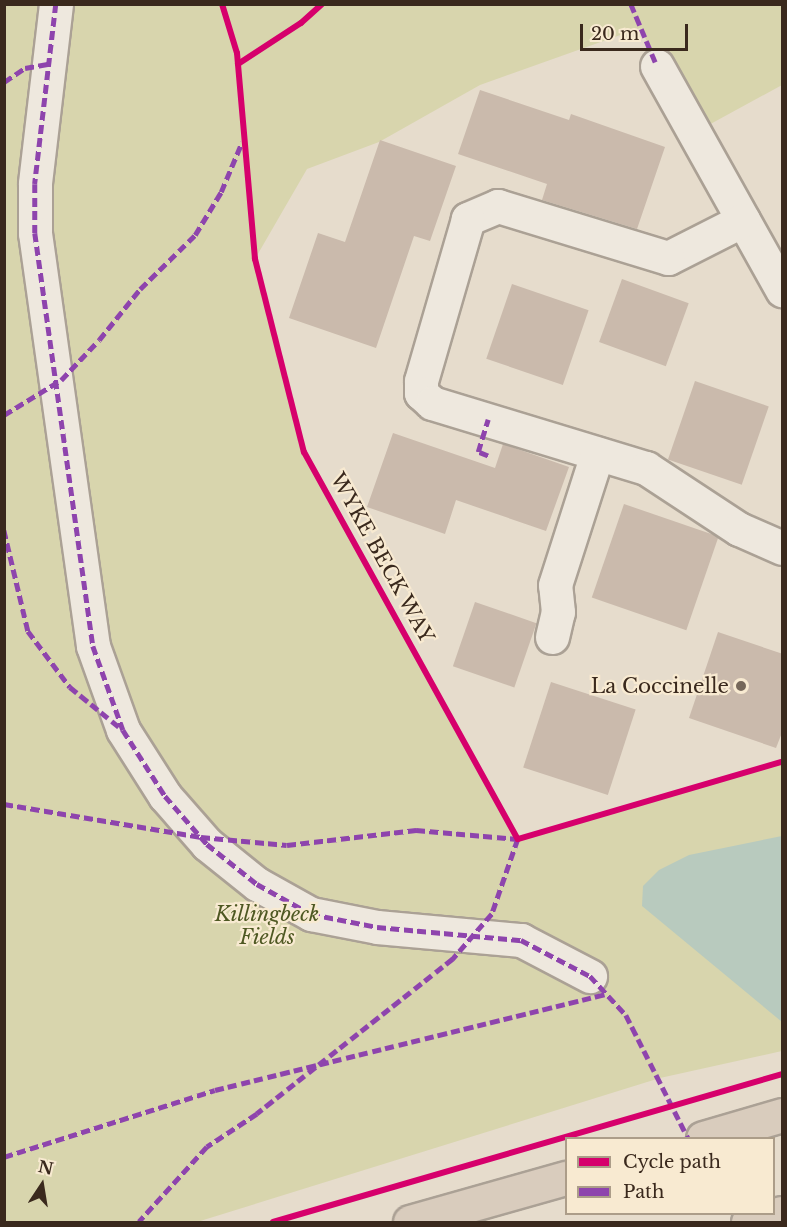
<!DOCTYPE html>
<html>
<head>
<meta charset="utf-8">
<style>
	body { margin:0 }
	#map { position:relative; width:787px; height:1227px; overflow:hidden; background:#e6dccc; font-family:"Libre Baskerville",serif }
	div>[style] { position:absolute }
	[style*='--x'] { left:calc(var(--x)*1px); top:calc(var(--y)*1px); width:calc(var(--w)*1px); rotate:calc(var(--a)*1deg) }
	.green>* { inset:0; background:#d8d5ad }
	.water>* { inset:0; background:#b8cabe }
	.building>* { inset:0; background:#cabaac; transform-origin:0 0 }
	.roads { filter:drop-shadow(2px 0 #aba195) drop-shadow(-2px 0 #aba195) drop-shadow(0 2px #aba195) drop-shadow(0 -2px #aba195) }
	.minor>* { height:33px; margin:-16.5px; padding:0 16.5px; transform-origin:16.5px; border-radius:16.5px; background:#eee8de }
	.highway>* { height:33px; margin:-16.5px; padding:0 16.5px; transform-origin:16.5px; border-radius:16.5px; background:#d9ccbd }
	.quiet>* { height:4.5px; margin-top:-2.25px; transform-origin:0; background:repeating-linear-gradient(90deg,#8e44ad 0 9px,transparent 0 13.5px) }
	.cycleway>* { height:6px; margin:-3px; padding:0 3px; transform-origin:3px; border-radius:3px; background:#d6006c }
	.dots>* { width:16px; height:16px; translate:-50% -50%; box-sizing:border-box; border:3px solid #f8ead1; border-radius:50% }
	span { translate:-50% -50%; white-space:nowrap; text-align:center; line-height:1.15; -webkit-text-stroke:4.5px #f8ead1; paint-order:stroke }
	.street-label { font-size:20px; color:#3a291d }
	.poi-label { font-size:20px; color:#3a291d }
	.right { translate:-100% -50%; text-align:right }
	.park-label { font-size:20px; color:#4e5822; font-style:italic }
	.frame { position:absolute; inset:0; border:6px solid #3a291d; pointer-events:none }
	.legend { position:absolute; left:565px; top:1137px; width:210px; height:78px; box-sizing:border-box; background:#f8ead1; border:2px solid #ac9d89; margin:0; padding:8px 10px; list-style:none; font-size:18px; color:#3a291d }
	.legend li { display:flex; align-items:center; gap:12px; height:30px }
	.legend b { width:30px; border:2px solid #ac9d89 }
	.north { position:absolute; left:12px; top:1155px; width:60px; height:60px; -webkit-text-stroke:4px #f8ead1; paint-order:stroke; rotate:12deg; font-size:16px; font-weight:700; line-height:24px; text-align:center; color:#3a291d }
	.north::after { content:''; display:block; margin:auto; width:21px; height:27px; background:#3a291d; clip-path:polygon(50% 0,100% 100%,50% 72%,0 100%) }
	.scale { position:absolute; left:580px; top:24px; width:108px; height:27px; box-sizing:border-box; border:3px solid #3a291d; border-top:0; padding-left:8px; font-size:18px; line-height:21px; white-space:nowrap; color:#3a291d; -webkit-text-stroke:4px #f8ead1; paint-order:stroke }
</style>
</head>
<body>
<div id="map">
	<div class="green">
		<i style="clip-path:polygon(5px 5px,782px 5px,782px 85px,694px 133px,640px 28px,480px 85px,379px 142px,307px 169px,255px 259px,304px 452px,518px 839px,782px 762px,782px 1051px,660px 1078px,197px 1222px,5px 1222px)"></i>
	</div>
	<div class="water">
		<i style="clip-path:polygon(782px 836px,782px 1022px,642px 906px,643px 886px,659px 870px,689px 855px)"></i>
	</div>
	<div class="building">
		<i style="clip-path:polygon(480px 90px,569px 120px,571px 114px,665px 147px,637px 229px,542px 200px,547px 184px,458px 154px)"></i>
		<i style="clip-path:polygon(380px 140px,456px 166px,430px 241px,414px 236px,376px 348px,289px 318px,318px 233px,345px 242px)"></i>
		<i style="left:622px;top:279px;width:71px;height:67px;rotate:20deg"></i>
		<i style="left:512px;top:284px;width:81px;height:79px;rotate:19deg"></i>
		<i style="left:695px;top:381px;width:78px;height:83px;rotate:19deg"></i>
		<i style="clip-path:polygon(393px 433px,495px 468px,503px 444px,569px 467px,546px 531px,456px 500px,445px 534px,367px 507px)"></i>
		<i style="left:624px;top:504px;width:100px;height:99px;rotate:19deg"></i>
		<i style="left:475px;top:602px;width:65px;height:68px;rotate:19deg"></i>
		<i style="clip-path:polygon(718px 632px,783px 654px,783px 730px,776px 748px,689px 718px)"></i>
		<i style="left:551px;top:682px;width:89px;height:90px;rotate:18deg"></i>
	</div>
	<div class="roads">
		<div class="minor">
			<i style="--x:56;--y:4;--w:181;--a:96.7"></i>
			<i style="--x:35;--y:184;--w:49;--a:90"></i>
			<i style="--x:35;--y:233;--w:417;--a:82"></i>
			<i style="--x:93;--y:646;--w:89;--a:70.3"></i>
			<i style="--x:123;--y:730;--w:78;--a:57.5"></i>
			<i style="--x:165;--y:796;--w:64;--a:48.8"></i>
			<i style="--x:207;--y:844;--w:64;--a:38.7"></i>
			<i style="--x:257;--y:884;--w:62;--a:29.1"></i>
			<i style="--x:311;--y:914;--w:67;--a:11.1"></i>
			<i style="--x:377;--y:927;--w:145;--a:5.2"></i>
			<i style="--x:521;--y:940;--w:78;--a:27.6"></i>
			<i style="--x:657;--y:66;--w:257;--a:60.8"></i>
			<i style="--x:743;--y:220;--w:84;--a:153.1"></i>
			<i style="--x:668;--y:258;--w:178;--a:-163"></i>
			<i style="--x:498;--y:206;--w:33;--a:157"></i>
			<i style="--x:468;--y:219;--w:169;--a:106.2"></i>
			<i style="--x:421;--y:381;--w:12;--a:90"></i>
			<i style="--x:421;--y:393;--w:15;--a:42"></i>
			<i style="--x:432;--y:403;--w:224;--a:16.9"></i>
			<i style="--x:646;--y:468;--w:111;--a:33.3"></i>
			<i style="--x:739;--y:529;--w:47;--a:23.8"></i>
			<i style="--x:552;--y:637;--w:26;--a:-77"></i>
			<i style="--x:558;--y:612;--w:27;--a:-96"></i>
			<i style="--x:555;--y:585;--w:138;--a:-72.2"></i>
		</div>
		<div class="highway">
			<i style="--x:703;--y:1138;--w:82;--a:-16.2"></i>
			<i style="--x:410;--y:1222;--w:162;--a:-15.8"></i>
			<i style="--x:748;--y:1222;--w:35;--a:-15"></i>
		</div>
	</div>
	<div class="quiet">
		<i style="--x:56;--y:4;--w:181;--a:96.7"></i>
		<i style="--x:35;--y:184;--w:49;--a:90"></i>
		<i style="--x:35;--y:233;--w:417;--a:82"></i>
		<i style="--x:93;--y:646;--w:89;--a:70.3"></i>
		<i style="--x:123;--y:730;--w:78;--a:57.5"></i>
		<i style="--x:165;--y:796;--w:64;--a:48.8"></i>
		<i style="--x:207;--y:844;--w:64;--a:38.7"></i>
		<i style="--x:257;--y:884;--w:62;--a:29.1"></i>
		<i style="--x:311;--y:914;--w:67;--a:11.1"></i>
		<i style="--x:377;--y:927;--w:145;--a:5.2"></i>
		<i style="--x:521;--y:940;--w:78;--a:27.6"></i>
		<i style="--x:590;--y:976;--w:53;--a:47.3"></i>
		<i style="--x:626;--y:1015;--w:138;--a:63.2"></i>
		<i style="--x:631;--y:4;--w:67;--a:67.2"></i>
		<i style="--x:4;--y:82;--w:25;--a:-34"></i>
		<i style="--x:25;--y:68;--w:23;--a:-10"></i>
		<i style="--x:4;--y:415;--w:67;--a:-31.6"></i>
		<i style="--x:61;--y:380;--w:55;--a:-46.5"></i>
		<i style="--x:99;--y:340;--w:65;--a:-51.2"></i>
		<i style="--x:140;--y:289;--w:77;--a:-44.5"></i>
		<i style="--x:195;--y:235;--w:50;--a:-58.8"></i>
		<i style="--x:221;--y:192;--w:54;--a:-67.2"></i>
		<i style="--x:488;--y:456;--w:11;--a:-158"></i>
		<i style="--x:478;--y:452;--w:34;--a:-73"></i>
		<i style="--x:4;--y:530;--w:104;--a:76.6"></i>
		<i style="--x:28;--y:631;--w:70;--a:53.1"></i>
		<i style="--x:70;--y:687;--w:68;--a:39.1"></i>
		<i style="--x:4;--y:804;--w:200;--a:9.5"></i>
		<i style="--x:201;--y:837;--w:86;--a:5.3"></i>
		<i style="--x:287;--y:845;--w:130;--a:-6.6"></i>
		<i style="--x:416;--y:830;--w:102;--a:5"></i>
		<i style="--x:518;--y:839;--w:79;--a:109.1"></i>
		<i style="--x:492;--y:914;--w:60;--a:130.9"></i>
		<i style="--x:453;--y:959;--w:250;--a:141.7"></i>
		<i style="--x:257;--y:1114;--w:60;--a:146.6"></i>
		<i style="--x:207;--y:1147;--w:101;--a:132.2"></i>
		<i style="--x:4;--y:1157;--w:221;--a:-17.6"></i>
		<i style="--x:215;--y:1090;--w:403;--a:-13.8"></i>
	</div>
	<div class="cycleway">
		<i style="--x:222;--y:4;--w:51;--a:73"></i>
		<i style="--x:237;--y:53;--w:207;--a:85"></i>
		<i style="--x:255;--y:259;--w:199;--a:75.8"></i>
		<i style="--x:304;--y:452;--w:442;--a:61.1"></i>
		<i style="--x:518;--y:839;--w:275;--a:-16.3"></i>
		<i style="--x:238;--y:64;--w:75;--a:-33.1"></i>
		<i style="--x:301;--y:23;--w:28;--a:-42"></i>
		<i style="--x:273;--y:1222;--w:530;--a:-16.21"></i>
	</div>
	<div class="dots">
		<i style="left:741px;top:686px;background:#76685a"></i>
	</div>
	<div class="street-label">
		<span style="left:382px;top:558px;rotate:61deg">WYKE BECK WAY</span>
	</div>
	<div class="poi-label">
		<span class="right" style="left:729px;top:686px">La Coccinelle</span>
	</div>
	<div class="park-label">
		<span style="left:267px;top:926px">Killingbeck<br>Fields</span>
	</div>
	<div class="frame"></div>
	<ul class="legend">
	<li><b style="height:8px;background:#d6006c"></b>Cycle path</li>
	<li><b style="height:8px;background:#8e44ad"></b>Path</li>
	</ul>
	<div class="north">N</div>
	<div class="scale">20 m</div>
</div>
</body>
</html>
